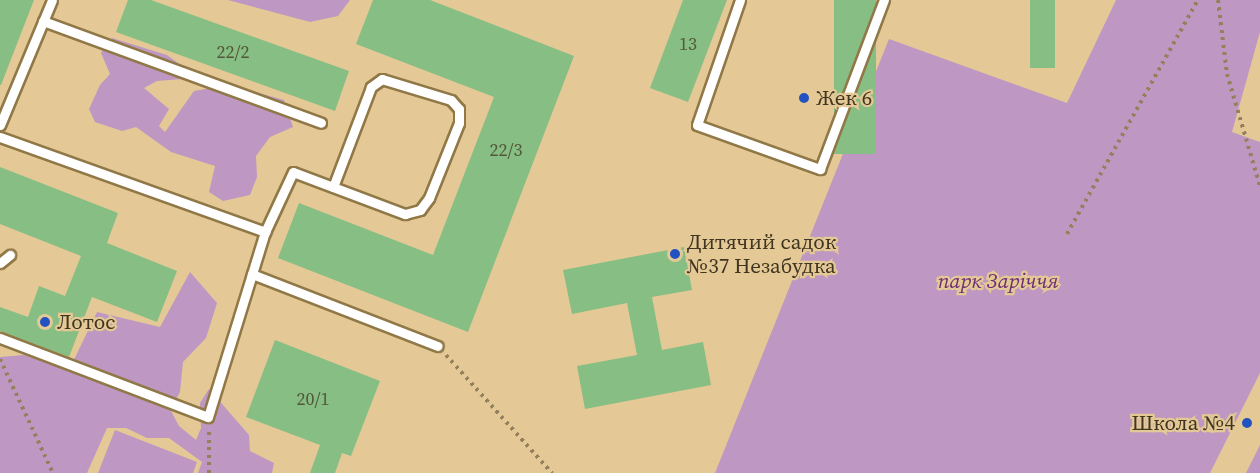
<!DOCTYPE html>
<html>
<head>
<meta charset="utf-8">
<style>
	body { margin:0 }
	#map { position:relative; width:1260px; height:473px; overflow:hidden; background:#e4c996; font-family:"Source Serif 4",serif }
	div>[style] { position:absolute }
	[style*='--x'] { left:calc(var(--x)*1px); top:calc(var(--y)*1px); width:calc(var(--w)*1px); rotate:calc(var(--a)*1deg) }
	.green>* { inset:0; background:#be97c2 }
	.building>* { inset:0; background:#87be84; transform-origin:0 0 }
	.path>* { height:4px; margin-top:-2px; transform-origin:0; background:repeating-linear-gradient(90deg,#93805c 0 3px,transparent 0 7.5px) }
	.roads { filter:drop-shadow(2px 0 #907847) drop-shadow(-2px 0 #907847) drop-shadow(0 2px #907847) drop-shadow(0 -2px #907847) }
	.service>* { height:9px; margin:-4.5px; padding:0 4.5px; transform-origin:4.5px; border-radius:4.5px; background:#fff }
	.dots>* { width:16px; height:16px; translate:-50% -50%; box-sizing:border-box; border:3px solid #e4c996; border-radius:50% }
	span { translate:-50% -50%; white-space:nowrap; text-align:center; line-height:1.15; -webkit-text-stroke:4.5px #e4c996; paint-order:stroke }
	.number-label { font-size:18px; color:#525739 }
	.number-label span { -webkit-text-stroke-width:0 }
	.poi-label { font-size:21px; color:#403520 }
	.left { translate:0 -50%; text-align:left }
	.right { translate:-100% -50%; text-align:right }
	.park-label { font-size:21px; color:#6d2e75; font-style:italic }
</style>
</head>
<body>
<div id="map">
	<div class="green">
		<i style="clip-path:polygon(228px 0,350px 0,338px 16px,310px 22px)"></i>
		<i style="clip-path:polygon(1116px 0,1260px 0,1260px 32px,1232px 132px,1260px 142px,1260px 373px,1210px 473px,715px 473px,889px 39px,1067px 103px)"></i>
		<i style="clip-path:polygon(112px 38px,167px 55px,182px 66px,182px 79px,157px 81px,144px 88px,169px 109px,159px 126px,165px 132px,194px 91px,229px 85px,284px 100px,293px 127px,270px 137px,256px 156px,257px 177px,250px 195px,223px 201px,209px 192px,215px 166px,171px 152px,136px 127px,122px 131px,95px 122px,89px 109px,100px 85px,110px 74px,101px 53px)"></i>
		<i style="clip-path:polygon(190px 272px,217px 303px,206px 338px,183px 362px,180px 392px,170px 409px,179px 426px,196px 440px,201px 428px,200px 403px,209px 389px,249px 435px,250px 451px,274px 463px,272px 473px,198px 473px,202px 462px,169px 438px,147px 438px,126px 428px,107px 428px,87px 473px,0 473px,0 357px,24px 355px,69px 370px,97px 312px,160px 327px)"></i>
		<i style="clip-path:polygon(115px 430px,197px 462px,193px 473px,98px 473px)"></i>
		<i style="clip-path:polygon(1260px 445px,1260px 473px,1246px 473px)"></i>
	</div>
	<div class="building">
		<i style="clip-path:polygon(0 0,34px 0,1px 85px,0 85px)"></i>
		<i style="clip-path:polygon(128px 0,151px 0,349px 71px,335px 111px,116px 32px)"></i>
		<i style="clip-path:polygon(373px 0,430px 0,574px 56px,468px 332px,278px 258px,299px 203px,433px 255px,494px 97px,356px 44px)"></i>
		<i style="clip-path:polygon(683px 0,727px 0,688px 102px,650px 88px)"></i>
		<i style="left:834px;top:0;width:42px;height:154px"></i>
		<i style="left:1030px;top:0;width:25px;height:68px"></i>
		<i style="clip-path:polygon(0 167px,118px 213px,107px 243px,177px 271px,157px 322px,92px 297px,69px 357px,0 331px,0 307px,28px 317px,39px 286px,65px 296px,81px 256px,0 224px)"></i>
		<i style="clip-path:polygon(684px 247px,692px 290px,652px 297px,662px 350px,703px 342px,711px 385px,585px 409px,577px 366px,637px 355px,627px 303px,572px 314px,563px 270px)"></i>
		<i style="clip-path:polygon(275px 340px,380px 381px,351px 456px,342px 453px,335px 473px,310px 473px,320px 445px,246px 417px)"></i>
	</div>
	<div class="path">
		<i style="--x:1218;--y:0;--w:75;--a:83.1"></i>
		<i style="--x:1227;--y:74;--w:117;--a:73.6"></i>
		<i style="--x:1067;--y:234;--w:268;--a:-60.8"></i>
		<i style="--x:446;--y:355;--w:159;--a:48.1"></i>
		<i style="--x:0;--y:359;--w:126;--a:65.1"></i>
		<i style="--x:209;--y:432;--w:41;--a:90"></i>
	</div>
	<div class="roads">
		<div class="service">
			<i style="--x:740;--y:0;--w:132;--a:109"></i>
			<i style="--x:697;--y:125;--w:131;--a:19.7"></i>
			<i style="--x:820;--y:169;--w:181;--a:-69.3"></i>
			<i style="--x:43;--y:21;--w:296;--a:20.1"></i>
			<i style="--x:0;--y:125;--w:135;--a:-67.4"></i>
			<i style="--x:0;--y:137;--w:282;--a:19.7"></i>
			<i style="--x:265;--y:232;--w:66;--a:-65"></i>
			<i style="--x:293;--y:172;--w:120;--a:20.6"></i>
			<i style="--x:405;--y:214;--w:16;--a:-15"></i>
			<i style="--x:420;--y:210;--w:15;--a:-53"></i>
			<i style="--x:429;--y:198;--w:81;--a:-68.2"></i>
			<i style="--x:459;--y:123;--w:14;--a:-90"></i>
			<i style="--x:459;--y:109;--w:12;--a:-132"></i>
			<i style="--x:451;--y:100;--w:72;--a:-163.1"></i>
			<i style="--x:382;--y:79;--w:14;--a:144"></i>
			<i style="--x:371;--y:87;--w:107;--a:110.8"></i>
			<i style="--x:0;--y:263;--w:13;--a:-39"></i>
			<i style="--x:252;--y:274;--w:199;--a:21.2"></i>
			<i style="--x:0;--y:338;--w:222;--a:20.8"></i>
			<i style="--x:208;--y:417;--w:194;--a:-72.9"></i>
		</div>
	</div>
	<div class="dots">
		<i style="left:804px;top:98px;background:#2252bf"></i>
		<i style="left:675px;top:254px;background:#2252bf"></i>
		<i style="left:45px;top:322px;background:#2252bf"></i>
		<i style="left:1247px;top:423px;background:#2252bf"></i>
	</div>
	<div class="number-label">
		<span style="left:688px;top:44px">13</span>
		<span style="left:233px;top:52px">22/2</span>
		<span style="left:506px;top:150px">22/3</span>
		<span style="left:313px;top:399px">20/1</span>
	</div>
	<div class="poi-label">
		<span class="left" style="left:816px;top:98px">Жек 6</span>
		<span class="left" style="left:687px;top:254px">Дитячий садок<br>№37 Незабудка</span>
		<span class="left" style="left:57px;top:322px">Лотос</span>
		<span class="right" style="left:1235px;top:423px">Школа №4</span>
	</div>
	<div class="park-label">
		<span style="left:998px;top:281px">парк Заріччя</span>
	</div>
</div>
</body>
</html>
